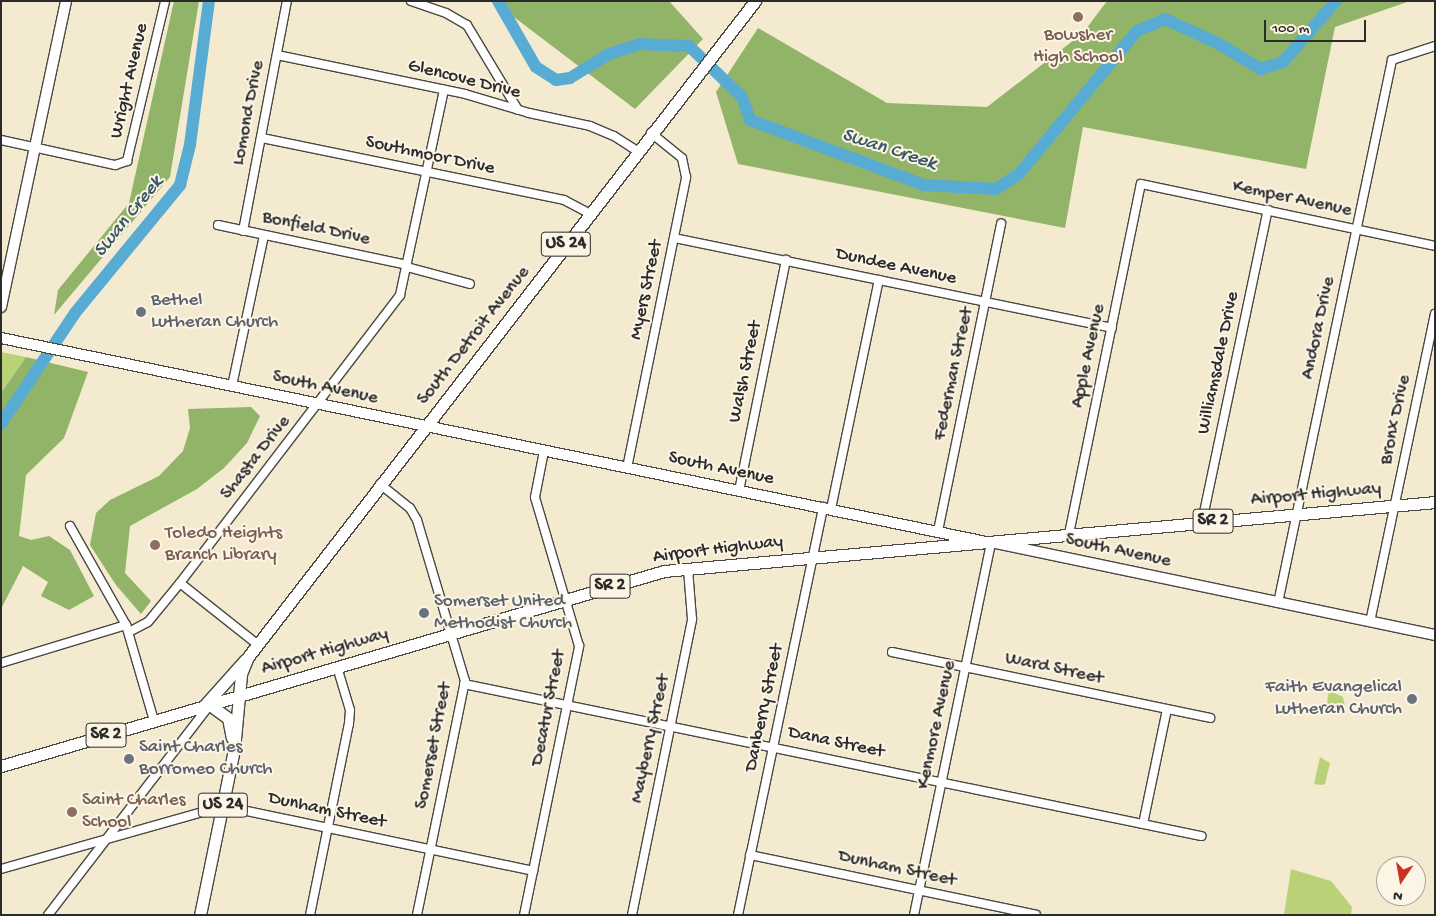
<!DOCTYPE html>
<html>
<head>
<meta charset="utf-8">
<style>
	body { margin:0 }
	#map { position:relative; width:1436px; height:916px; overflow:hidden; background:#f3eacf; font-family:"Gochi Hand",sans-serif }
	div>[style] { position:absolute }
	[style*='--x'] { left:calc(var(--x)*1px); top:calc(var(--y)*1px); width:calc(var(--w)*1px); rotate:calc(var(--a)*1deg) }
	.green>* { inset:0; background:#b9d277 }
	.forest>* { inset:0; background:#92b468 }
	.river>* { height:12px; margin:-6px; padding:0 6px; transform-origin:6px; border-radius:6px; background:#58acd3 }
	.roads { filter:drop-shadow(1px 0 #494844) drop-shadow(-1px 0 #494844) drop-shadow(0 1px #494844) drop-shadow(0 -1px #494844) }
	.street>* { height:8px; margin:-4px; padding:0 4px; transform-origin:4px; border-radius:4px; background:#fff }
	.secondary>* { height:10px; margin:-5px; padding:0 5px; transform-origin:5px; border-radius:5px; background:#fff }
	.primary>* { height:11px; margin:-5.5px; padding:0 5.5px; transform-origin:5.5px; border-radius:5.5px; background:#fff }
	.dots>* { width:14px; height:14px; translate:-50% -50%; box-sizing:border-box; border:2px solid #fcf5e5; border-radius:50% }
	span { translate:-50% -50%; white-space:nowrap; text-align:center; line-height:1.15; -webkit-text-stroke:4px #fcf5e5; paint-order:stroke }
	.shield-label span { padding:1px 4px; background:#fcf5e5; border:1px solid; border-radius:4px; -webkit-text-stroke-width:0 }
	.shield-label { font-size:18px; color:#2b2b2b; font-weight:700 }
	.education-label { font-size:19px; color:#785e54 }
	.left { translate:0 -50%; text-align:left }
	.street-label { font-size:19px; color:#2b2b2b }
	.worship-label { font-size:19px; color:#5b616d }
	.right { translate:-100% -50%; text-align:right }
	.water-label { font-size:20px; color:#3b5866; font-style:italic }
	.frame { position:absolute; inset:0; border:2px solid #2b2b2b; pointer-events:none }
	.north { position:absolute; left:1376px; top:856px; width:50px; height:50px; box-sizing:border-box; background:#fcf5e5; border:1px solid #a8a49b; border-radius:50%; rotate:192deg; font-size:14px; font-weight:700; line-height:20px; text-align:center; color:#2b2b2b }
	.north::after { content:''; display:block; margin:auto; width:18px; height:22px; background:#c8321e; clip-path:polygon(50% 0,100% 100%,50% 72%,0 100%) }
	.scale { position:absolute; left:1264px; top:20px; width:102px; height:22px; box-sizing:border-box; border:2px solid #2b2b2b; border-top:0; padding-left:6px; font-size:15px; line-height:18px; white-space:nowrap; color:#2b2b2b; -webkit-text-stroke:4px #fcf5e5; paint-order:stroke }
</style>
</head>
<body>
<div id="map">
	<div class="green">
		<i style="clip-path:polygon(1px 352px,26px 357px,1px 393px)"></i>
		<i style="clip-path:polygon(1332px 692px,1343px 697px,1345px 708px,1339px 715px,1327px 705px,1328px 694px)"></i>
		<i style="clip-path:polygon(1320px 757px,1330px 763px,1325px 784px,1321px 785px,1314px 784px)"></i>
		<i style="clip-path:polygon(1291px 869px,1331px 881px,1352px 907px,1351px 915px,1284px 915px)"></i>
	</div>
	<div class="forest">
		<i style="clip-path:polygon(174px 1px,199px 1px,170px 177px,54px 315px,58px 290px,129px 203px)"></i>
		<i style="clip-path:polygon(493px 1px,669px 1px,703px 39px,635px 109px)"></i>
		<i style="clip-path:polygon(1107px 1px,1410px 1px,1335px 27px,1306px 169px,1083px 127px,1065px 228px,738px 164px,716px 92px,758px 28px,887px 103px,987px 107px,1083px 33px)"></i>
		<i style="clip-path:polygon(26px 357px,88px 372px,64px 438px,26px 475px,19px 536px,31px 540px,49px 536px,70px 550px,94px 596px,69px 610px,41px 596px,48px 582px,23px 566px,1px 609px,1px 393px)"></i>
		<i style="clip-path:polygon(251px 407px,260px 416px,247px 443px,224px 468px,197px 489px,130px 526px,125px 573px,151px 601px,141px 614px,116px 585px,90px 545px,96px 513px,110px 500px,159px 476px,183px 451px,190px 428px,188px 409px)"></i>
	</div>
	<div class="river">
		<i style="--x:498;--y:1;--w:76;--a:60.1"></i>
		<i style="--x:536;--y:67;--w:24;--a:33"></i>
		<i style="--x:556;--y:80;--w:14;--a:-8"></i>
		<i style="--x:570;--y:78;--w:46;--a:-31.6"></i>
		<i style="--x:609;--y:54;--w:32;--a:-18"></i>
		<i style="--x:639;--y:44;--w:50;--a:2.3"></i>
		<i style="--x:689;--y:46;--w:74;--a:43.9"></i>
		<i style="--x:742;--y:97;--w:24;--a:71"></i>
		<i style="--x:750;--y:120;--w:186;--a:20.5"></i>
		<i style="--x:924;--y:185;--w:72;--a:3.2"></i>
		<i style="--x:996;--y:189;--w:27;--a:-33"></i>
		<i style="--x:1019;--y:174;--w:185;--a:-50.5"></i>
		<i style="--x:1137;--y:31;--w:30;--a:-23"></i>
		<i style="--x:1165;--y:19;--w:60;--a:24.8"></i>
		<i style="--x:1219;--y:44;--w:49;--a:30.8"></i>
		<i style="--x:1261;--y:69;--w:23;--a:-18"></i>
		<i style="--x:1283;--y:62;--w:81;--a:-49"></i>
		<i style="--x:1;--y:424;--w:133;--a:-56.3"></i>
		<i style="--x:75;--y:313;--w:166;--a:-50.6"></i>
		<i style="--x:180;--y:185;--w:41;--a:-76"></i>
		<i style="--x:190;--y:145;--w:145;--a:-82.5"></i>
	</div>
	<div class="roads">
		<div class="street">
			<i style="--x:411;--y:1;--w:37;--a:19"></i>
			<i style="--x:446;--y:13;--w:24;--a:30"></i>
			<i style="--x:467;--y:25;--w:99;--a:59"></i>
			<i style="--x:277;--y:55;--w:192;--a:11.7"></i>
			<i style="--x:465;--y:94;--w:67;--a:16.5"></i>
			<i style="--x:529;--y:113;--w:62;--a:12"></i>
			<i style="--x:590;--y:126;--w:26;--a:23"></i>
			<i style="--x:614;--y:136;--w:27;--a:33"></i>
			<i style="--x:262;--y:138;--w:308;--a:11.6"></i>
			<i style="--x:564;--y:200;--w:30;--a:28"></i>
			<i style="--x:1;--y:140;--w:117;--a:12.4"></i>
			<i style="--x:115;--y:165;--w:13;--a:-18"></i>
			<i style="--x:127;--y:161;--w:164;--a:-76.6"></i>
			<i style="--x:218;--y:225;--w:193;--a:11.9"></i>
			<i style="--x:243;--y:231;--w:234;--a:-79.2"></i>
			<i style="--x:674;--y:238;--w:447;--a:11.6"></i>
			<i style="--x:407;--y:267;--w:65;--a:15.1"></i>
			<i style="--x:232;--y:386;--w:154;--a:-78"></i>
			<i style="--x:627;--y:468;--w:297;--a:-78.5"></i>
			<i style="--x:686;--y:177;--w:19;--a:-102"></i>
			<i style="--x:682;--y:158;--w:40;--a:-141"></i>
			<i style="--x:380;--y:484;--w:38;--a:39"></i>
			<i style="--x:410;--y:508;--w:14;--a:60"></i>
			<i style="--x:417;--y:520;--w:168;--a:73.4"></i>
			<i style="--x:465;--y:681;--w:239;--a:101.6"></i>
			<i style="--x:739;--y:491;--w:236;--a:-78.5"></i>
			<i style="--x:831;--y:509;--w:234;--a:-78.2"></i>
			<i style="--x:1202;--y:522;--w:319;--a:-78.1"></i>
			<i style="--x:70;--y:526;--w:114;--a:60.5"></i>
			<i style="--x:126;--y:625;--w:100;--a:73.7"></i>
			<i style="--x:938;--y:531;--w:314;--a:-78.4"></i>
			<i style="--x:1069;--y:534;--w:357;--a:-78.4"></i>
			<i style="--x:1141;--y:184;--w:300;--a:11.9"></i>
			<i style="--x:180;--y:583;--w:98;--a:38.4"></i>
			<i style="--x:1278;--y:603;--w:555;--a:-78.14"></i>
			<i style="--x:1392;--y:60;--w:45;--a:-18"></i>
			<i style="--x:1370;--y:622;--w:315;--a:-78.1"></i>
			<i style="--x:129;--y:632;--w:21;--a:-28"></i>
			<i style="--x:148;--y:622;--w:50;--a:-50.6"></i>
			<i style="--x:180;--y:583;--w:362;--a:-52.6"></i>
			<i style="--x:400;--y:295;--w:210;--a:-77.9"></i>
			<i style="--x:892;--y:652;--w:325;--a:11.7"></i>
			<i style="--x:1;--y:663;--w:131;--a:-16.9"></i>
			<i style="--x:464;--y:684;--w:753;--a:11.65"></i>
			<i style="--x:1143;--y:824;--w:117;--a:-78.2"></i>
			<i style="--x:750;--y:855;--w:292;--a:11.8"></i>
			<i style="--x:1;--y:869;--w:231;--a:-15.8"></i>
			<i style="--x:223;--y:806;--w:317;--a:11.8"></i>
			<i style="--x:48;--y:915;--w:265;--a:-52.4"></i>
			<i style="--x:310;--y:915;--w:195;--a:-78.5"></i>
			<i style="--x:349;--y:724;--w:14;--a:-86"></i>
			<i style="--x:350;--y:710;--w:45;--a:-106.8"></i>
			<i style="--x:524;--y:915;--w:275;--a:-78.4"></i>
			<i style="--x:579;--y:646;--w:155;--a:-106.5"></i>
			<i style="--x:535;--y:497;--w:47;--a:-78.9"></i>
			<i style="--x:632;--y:915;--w:302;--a:-78.5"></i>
			<i style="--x:692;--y:619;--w:50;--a:-94.6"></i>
			<i style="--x:738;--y:915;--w:417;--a:-78.2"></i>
			<i style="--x:914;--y:915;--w:380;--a:-78.3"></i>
		</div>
		<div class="secondary">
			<i style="--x:1;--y:307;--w:313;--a:-78"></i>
			<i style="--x:1;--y:338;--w:1001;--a:11.7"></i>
			<i style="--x:995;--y:543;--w:450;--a:11.8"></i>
		</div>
		<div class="primary">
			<i style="--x:210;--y:705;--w:22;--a:36"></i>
			<i style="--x:228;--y:718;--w:20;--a:79"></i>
			<i style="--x:203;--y:707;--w:63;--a:-48.2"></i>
			<i style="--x:1;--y:766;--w:691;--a:-16.39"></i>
			<i style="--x:664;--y:571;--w:774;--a:-5.11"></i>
			<i style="--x:200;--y:915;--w:168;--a:-78.4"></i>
			<i style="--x:234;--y:750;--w:76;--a:-84.7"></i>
			<i style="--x:241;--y:674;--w:18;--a:-68"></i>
			<i style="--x:248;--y:657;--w:829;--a:-52.3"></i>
		</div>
	</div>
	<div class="dots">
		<i style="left:1078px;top:17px;background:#8d6e63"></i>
		<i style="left:141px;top:312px;background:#6b7280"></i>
		<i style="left:155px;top:545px;background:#8d6e63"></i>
		<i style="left:424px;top:613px;background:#6b7280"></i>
		<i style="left:1412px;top:699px;background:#6b7280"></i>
		<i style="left:129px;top:759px;background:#6b7280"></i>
		<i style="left:72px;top:812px;background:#8d6e63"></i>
	</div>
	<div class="shield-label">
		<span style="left:566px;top:244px">US 24</span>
		<span style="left:1213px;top:521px">SR 2</span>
		<span style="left:610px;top:586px">SR 2</span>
		<span style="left:106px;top:735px">SR 2</span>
		<span style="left:223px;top:805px">US 24</span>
	</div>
	<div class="education-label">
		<span style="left:1078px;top:47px">Bowsher<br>High School</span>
		<span class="left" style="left:165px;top:545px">Toledo Heights<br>Branch Library</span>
		<span class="left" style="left:82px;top:812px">Saint Charles<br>School</span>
	</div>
	<div class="street-label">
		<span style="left:464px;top:80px;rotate:14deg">Glencove Drive</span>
		<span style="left:130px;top:81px;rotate:-77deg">Wright Avenue</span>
		<span style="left:249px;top:113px;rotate:-79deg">Lomond Drive</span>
		<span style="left:430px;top:156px;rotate:12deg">Southmoor Drive</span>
		<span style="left:1292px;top:199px;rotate:12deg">Kemper Avenue</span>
		<span style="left:316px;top:229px;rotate:12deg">Bonfield Drive</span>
		<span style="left:896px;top:267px;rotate:12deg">Dundee Avenue</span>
		<span style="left:647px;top:290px;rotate:-78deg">Myers Street</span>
		<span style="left:1319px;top:328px;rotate:-78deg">Andora Drive</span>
		<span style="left:474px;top:336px;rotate:-52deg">South Detroit Avenue</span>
		<span style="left:1089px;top:356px;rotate:-78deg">Apple Avenue</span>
		<span style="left:1219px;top:363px;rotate:-78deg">Williamsdale Drive</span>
		<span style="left:746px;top:372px;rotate:-78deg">Walsh Street</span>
		<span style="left:954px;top:374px;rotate:-78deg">Federman Street</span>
		<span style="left:325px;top:388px;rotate:12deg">South Avenue</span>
		<span style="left:1396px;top:420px;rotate:-78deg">Bronx Drive</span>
		<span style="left:256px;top:458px;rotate:-52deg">Shasta Drive</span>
		<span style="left:721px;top:469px;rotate:12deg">South Avenue</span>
		<span style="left:1316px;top:495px;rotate:-5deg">Airport Highway</span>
		<span style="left:718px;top:550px;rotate:-7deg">Airport Highway</span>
		<span style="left:1118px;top:551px;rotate:12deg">South Avenue</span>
		<span style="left:325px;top:652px;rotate:-16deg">Airport Highway</span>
		<span style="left:1054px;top:669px;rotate:12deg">Ward Street</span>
		<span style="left:549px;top:708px;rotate:-79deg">Decatur Street</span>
		<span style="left:765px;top:708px;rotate:-78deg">Danberry Street</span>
		<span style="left:937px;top:725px;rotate:-78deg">Kenmore Avenue</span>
		<span style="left:651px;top:739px;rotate:-78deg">Mayberry Street</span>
		<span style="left:836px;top:743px;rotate:12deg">Dana Street</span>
		<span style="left:434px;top:746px;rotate:-79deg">Somerset Street</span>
		<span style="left:327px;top:811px;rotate:12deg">Dunham Street</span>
		<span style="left:897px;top:869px;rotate:12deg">Dunham Street</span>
	</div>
	<div class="worship-label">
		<span class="left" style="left:151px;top:312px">Bethel<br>Lutheran Church</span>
		<span class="left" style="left:434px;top:613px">Somerset United<br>Methodist Church</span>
		<span class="right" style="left:1402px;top:699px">Faith Evangelical<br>Lutheran Church</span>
		<span class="left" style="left:139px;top:759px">Saint Charles<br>Borromeo Church</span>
	</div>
	<div class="water-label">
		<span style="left:889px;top:150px;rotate:18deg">Swan Creek</span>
		<span style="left:129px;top:217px;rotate:-51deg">Swan Creek</span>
	</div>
	<div class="frame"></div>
	<div class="north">N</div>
	<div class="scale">100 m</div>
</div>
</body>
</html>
